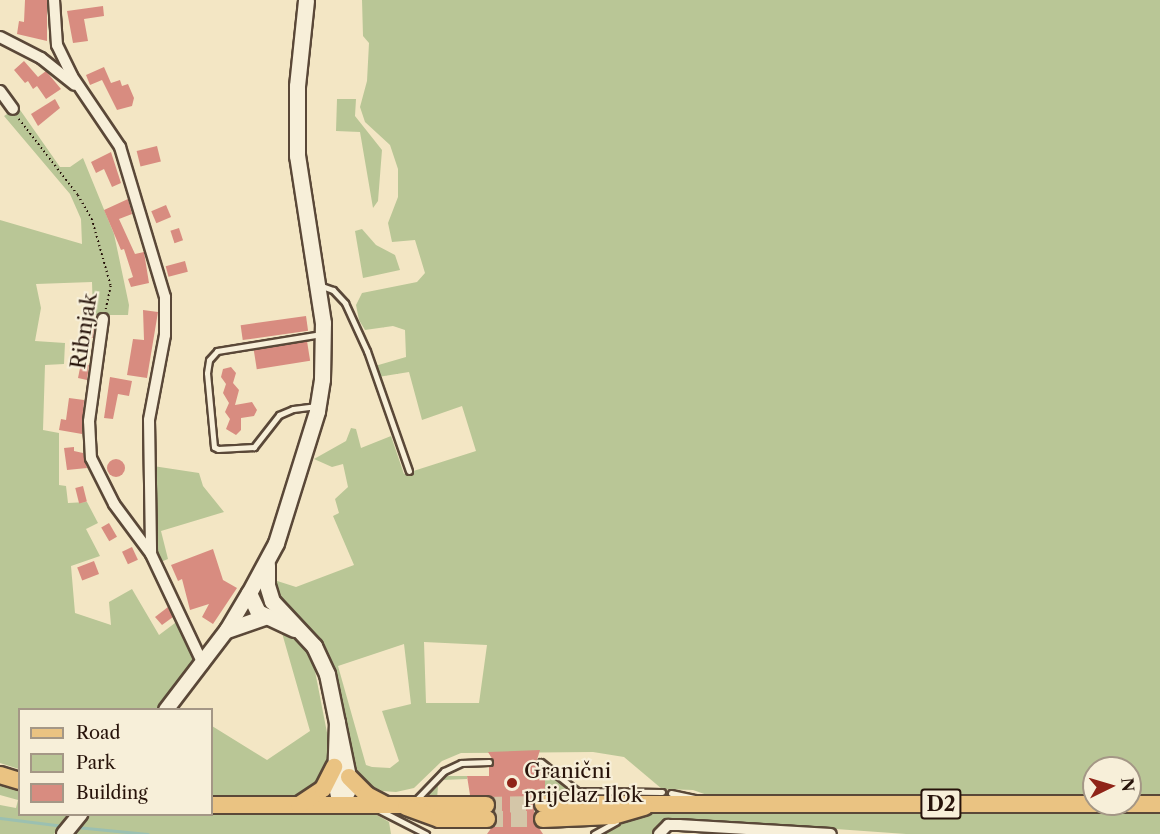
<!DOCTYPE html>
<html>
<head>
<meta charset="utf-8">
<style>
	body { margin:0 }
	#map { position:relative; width:1160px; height:834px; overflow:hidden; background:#f3e6c4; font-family:"Libre Caslon Text",serif }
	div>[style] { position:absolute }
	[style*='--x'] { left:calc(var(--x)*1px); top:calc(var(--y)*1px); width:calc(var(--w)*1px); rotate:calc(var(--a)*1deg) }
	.green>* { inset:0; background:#b9c696 }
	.stream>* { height:3px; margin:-1.5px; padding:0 1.5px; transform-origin:1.5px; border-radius:1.5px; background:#9bc0b1 }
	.building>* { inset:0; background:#d88c80; transform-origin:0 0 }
	.round { border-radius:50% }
	.primary-tunnel>* { height:16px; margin-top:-8px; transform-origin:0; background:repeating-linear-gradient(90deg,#d4c6a8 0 16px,transparent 0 24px) }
	.path>* { height:1.5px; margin-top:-0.75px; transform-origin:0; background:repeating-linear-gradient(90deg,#27130a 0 1.5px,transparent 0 4.5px) }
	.roads { filter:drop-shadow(2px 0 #5a4838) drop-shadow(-2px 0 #5a4838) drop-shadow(0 2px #5a4838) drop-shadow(0 -2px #5a4838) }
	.service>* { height:5px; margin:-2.5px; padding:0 2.5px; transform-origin:2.5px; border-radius:2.5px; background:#f7efd9 }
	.minor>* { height:10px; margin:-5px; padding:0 5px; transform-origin:5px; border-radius:5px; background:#f7efd9 }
	.tertiary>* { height:14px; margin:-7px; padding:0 7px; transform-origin:7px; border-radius:7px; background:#f7efd9 }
	.secondary>* { height:15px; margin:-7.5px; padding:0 7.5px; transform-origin:7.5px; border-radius:7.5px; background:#f7efd9 }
	.primary>* { height:16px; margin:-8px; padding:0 8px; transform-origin:8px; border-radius:8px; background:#eac382 }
	.dots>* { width:16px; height:16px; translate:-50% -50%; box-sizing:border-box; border:3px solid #f7efd9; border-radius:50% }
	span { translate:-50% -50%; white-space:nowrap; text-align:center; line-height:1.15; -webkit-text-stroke:4.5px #f7efd9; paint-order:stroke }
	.shield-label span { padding:2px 4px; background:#f7efd9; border:2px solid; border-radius:4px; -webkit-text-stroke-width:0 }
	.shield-label { font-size:20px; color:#27130a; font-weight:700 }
	.street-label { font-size:21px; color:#27130a }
	.poi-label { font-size:21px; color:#27130a }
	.left { translate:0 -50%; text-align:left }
	.legend { position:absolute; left:18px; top:708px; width:195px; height:108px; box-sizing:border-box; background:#f7efd9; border:2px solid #a49786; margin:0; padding:8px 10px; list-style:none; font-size:18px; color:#27130a }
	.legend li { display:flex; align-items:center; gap:12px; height:30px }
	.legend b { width:30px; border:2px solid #a49786 }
	.north { position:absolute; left:1082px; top:756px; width:60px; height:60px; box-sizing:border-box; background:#f7efd9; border:2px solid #a49786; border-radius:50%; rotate:85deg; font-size:16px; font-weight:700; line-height:24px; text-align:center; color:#27130a }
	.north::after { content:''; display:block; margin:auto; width:21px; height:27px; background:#8f2418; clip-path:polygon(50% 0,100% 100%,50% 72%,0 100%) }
</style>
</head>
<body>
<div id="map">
	<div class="green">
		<i style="clip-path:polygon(evenodd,362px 0,1160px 0,1160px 799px,1130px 799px,1130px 768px,1094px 768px,1094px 799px,710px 796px,693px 790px,662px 789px,624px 757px,593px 752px,461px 753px,442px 761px,414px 788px,396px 792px,382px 791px,362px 781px,351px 759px,332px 683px,277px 598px,271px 579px,296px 587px,354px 565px,333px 516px,339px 513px,335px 499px,348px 487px,343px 464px,332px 467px,314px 459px,346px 441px,351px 428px,356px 429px,361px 448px,391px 436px,404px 474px,476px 451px,462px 406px,422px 420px,409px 372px,378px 377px,375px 366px,406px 357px,405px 330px,393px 326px,365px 330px,359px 320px,356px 305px,362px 293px,417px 282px,425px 273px,415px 240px,392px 242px,388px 223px,398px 197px,398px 169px,390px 145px,365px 122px,360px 107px,367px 81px,369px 43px,363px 36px,362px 0,424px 642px,487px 645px,479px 703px,426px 703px,424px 642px,362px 0,404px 644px,411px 704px,382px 711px,399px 761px,390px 768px,372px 767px,366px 765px,338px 666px,404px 644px)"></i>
		<i style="clip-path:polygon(337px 99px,356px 99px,355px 116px,382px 150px,378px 201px,373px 208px,360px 132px,336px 131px)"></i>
		<i style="clip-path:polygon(18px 107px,60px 167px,70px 167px,83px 158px,114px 234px,129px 305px,128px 315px,93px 315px,92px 282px,36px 284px,41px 308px,35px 341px,65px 343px,64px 364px,45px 365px,43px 430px,59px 433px,59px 485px,66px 486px,68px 503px,87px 502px,98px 523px,86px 529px,100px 556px,71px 566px,75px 613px,111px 625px,109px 602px,132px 589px,159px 635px,179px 620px,197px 658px,160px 709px,20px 710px,19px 769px,0 763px,0 220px,82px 244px,81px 219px,70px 194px,4px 116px)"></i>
		<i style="clip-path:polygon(362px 229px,376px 245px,395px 255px,400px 270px,363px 278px,355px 231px)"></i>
		<i style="clip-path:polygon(153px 466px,199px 473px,203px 486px,224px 512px,161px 531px,168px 559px,158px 563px)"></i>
		<i style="clip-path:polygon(280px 626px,293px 633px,308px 649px,314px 666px,330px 748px,327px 777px,307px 795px,212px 799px,212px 726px,267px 760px,310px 731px)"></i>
		<i style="clip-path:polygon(545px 775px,551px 775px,576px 798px,563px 798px,559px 791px,545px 791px)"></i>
		<i style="clip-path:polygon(444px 776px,467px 776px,467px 779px,443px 780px,438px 786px,437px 799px,425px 797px)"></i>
		<i style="clip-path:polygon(0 784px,19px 790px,20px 814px,71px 815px,54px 834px,0 834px,0 805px,16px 808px,18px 800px,0 795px)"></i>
		<i style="clip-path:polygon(655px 809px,1160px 814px,1160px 834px,906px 834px,753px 823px,668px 822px,656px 834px,604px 834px,637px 813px)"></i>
		<i style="clip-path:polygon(375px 814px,389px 822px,391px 834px,71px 834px,87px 815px)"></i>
	</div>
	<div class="stream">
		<i style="--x:0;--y:818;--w:64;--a:7.1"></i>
		<i style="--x:76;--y:827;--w:72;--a:5.6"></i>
	</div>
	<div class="building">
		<i style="clip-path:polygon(25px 0,47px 0,47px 41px,17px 34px,19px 21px,24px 22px)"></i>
		<i style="clip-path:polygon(103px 6px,104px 16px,84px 19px,88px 41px,73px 43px,67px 11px)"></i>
		<i style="clip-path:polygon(24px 61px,38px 77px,46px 71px,61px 89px,46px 99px,37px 86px,33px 89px,28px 81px,25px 83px,14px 70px)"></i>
		<i style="clip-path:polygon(104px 67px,111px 83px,120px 80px,122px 86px,128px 84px,134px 98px,132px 106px,117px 110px,102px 80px,90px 85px,86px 75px)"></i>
		<i style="clip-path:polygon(55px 99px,60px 108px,38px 126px,31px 114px)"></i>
		<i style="left:157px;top:146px;width:16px;height:21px;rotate:76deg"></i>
		<i style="clip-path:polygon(111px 152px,121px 183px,112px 187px,104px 169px,96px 173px,91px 162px)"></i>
		<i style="clip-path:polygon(128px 199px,132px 214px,119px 219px,135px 254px,144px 252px,149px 283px,131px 287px,128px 279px,133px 277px,124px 249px,121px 250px,104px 210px)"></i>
		<i style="left:166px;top:205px;width:13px;height:16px;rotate:67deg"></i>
		<i style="left:179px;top:228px;width:13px;height:9px;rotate:72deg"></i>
		<i style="left:185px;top:261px;width:11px;height:20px;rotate:75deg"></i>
		<i style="clip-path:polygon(143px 310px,158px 312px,147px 378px,127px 375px,133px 339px,144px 340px)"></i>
		<i style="left:306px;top:316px;width:15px;height:66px;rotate:82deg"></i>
		<i style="clip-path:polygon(83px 318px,95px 319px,93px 338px,85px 337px)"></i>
		<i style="left:307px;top:341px;width:20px;height:54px;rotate:81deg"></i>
		<i style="clip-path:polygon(81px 363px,89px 365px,87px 380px,78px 378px)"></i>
		<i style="clip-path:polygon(231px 367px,236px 373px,233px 383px,239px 390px,235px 405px,252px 402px,257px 410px,254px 416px,241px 418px,241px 430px,236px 435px,226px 429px,230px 419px,225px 412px,229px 403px,223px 393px,226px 384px,221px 377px,223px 369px)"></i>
		<i style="clip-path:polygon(110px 377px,132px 381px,129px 396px,118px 394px,113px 419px,104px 418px)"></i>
		<i style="clip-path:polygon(69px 398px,84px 400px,82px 434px,59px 430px,61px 419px,66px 420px)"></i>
		<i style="clip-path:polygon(74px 447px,74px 451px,83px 453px,87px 468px,67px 470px,64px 448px)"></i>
		<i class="round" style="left:107px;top:459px;width:18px;height:18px"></i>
		<i style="left:83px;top:486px;width:16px;height:8px;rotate:76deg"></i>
		<i style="left:109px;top:523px;width:16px;height:9px;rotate:60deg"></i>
		<i style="left:132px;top:547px;width:14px;height:11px;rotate:65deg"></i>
		<i style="clip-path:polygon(213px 549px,223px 580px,237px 588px,213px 624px,202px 617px,209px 604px,190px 610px,182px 579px,178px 581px,171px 565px)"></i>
		<i style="left:94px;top:561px;width:14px;height:18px;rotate:69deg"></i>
		<i style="clip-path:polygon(168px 607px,173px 617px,162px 625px,155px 617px)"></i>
		<i style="clip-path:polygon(540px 750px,536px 763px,545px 775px,545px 794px,534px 799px,536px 811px,533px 819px,543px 834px,487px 834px,497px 820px,495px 800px,487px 795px,470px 795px,467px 776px,489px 776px,489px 767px,494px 762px,488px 752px)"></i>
	</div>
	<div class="primary-tunnel">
		<i style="--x:486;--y:805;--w:57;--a:-1"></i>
		<i style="--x:487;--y:819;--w:56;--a:0"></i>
	</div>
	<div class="path">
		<i style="--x:19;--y:119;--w:96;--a:52.2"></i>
		<i style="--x:78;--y:195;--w:28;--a:60"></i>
		<i style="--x:92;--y:219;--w:70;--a:74.2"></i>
		<i style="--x:111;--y:286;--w:24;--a:102"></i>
	</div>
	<div class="roads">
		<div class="service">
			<i style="--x:319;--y:285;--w:15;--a:20"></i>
			<i style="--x:333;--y:290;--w:18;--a:47"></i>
			<i style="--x:345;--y:303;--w:53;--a:65.4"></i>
			<i style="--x:367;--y:351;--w:127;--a:70.7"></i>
			<i style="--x:317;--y:406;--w:24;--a:173"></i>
			<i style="--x:293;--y:409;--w:15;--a:157"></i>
			<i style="--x:279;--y:415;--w:41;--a:128"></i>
			<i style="--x:254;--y:447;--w:36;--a:177"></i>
			<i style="--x:218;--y:449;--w:4;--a:-153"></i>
			<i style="--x:214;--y:447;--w:74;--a:-95.4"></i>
			<i style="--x:207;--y:373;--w:13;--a:-81"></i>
			<i style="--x:209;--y:360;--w:12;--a:-48"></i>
			<i style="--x:217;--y:351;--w:106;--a:-9.2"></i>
			<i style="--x:541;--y:762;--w:46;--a:38.9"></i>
			<i style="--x:577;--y:791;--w:85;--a:0.7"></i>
			<i style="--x:671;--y:793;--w:24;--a:12"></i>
			<i style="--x:415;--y:801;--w:42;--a:-46"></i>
			<i style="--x:444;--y:771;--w:19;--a:-25"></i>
			<i style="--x:461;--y:763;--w:28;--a:-2"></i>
			<i style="--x:379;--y:810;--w:53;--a:27.1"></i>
			<i style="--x:594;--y:834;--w:25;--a:-29"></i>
		</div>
		<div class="minor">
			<i style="--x:54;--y:0;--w:45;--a:86.2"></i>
			<i style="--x:57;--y:45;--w:34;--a:64"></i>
			<i style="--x:72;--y:76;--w:86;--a:55.9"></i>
			<i style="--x:120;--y:147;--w:157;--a:73.3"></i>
			<i style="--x:165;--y:297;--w:38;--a:90"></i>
			<i style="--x:165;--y:335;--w:86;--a:100.7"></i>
			<i style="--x:149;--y:420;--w:134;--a:89.1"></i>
			<i style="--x:0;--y:37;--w:46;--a:27.1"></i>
			<i style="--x:41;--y:58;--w:43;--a:38.5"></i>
			<i style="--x:0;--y:91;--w:22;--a:54"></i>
			<i style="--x:103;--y:319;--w:103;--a:97.8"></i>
			<i style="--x:89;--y:421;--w:37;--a:87"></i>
			<i style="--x:91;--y:458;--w:51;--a:63.4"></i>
			<i style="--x:114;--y:504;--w:62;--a:53.5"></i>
			<i style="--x:151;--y:554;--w:122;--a:64.7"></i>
			<i style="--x:659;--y:834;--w:13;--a:-45"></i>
			<i style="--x:668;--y:825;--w:11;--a:0"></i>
			<i style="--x:679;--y:825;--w:152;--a:3.4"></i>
		</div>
		<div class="tertiary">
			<i style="--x:166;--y:710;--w:101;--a:-52.7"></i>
			<i style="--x:227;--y:630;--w:43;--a:-59.3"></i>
			<i style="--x:64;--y:834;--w:26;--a:-51"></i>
		</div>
		<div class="secondary">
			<i style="--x:267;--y:565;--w:20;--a:90"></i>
			<i style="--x:267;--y:585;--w:17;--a:73"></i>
			<i style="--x:272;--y:601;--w:62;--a:47"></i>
			<i style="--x:314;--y:646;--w:31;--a:65"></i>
			<i style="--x:327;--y:674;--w:114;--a:78.4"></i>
			<i style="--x:350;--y:786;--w:21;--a:118"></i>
			<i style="--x:340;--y:805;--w:24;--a:-102"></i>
			<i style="--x:335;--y:782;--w:60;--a:-88.1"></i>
			<i style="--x:249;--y:593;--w:57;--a:-61.6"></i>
			<i style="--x:276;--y:543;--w:138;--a:-72.7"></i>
			<i style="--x:317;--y:411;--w:32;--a:-81"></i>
			<i style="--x:322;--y:379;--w:56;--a:-89"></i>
			<i style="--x:323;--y:323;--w:169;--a:-98.8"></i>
			<i style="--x:297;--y:156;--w:70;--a:-90"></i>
			<i style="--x:297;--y:86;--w:86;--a:-84"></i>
			<i style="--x:249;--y:593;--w:21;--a:65"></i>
			<i style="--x:258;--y:612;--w:40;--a:25"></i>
			<i style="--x:227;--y:630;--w:42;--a:-19.3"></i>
		</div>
		<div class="primary">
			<i style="--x:0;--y:775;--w:21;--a:17"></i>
			<i style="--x:349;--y:777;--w:25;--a:45"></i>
			<i style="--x:367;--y:795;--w:21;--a:28"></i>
			<i style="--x:543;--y:804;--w:617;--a:0"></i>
			<i style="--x:212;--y:805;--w:274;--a:0"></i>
			<i style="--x:299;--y:805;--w:29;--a:-34"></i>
			<i style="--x:323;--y:789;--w:25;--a:-63"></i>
			<i style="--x:406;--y:807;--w:35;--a:20"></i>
			<i style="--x:439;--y:819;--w:48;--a:0"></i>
			<i style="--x:543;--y:819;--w:70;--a:-2.5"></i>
			<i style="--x:613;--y:816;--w:33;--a:-16"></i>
		</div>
	</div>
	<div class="dots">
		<i style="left:512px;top:783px;background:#8f2418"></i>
	</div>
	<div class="shield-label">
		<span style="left:941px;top:804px">D2</span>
	</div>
	<div class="street-label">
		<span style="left:84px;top:331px;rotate:-81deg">Ribnjak</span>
	</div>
	<div class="poi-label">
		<span class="left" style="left:524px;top:783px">Granični<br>prijelaz Ilok</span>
	</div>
	<ul class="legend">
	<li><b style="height:8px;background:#eac382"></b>Road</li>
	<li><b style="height:16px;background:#b9c696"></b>Park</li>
	<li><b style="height:16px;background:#d88c80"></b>Building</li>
	</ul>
	<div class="north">N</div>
</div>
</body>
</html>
